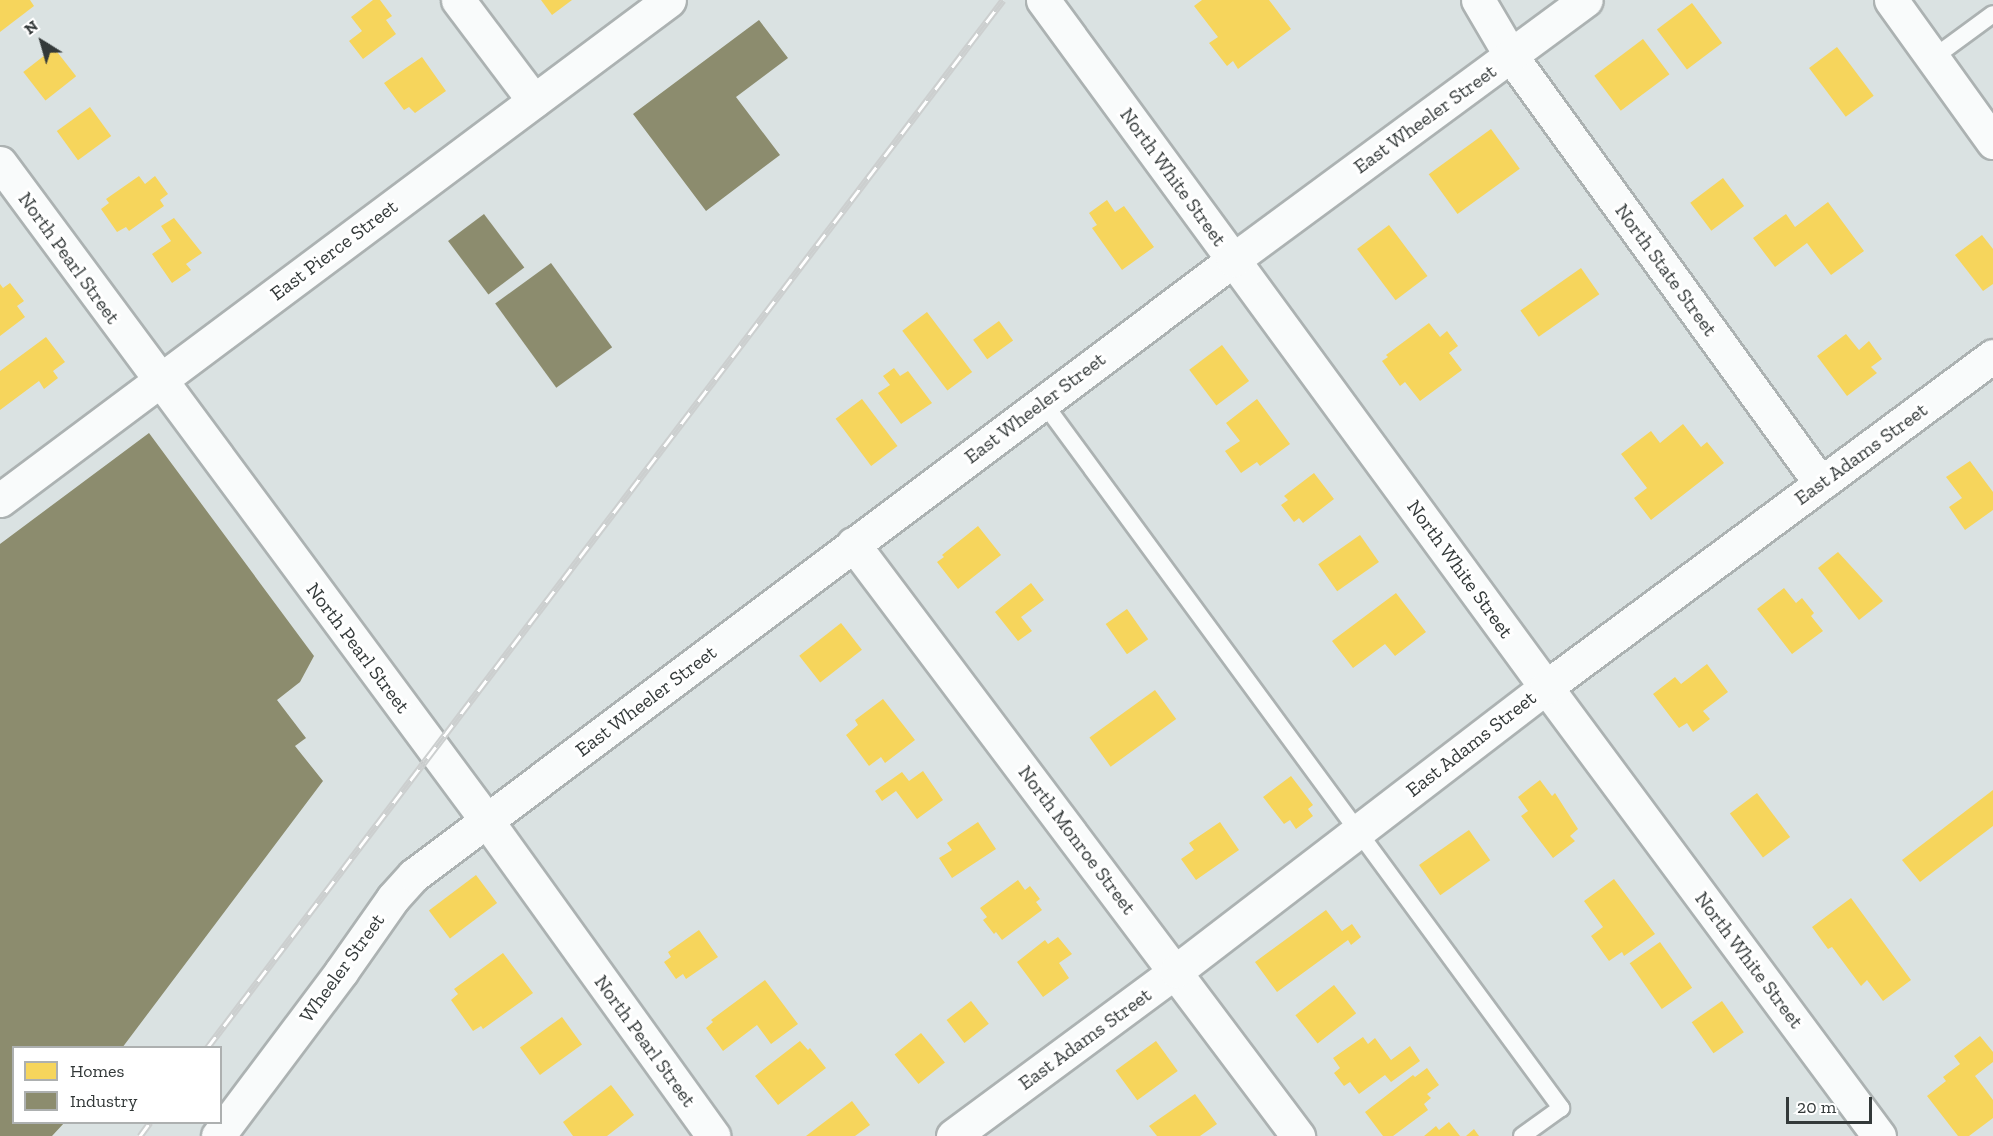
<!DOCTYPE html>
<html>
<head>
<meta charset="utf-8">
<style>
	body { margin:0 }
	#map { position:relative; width:1993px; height:1136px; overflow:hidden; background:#dae2e2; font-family:"Zilla Slab",serif }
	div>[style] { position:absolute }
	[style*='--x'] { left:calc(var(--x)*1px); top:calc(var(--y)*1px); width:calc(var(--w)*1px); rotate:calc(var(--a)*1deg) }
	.homes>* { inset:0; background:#f6d55c; transform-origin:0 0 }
	.industry>* { inset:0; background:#8c8c6e; transform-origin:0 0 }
	.roads { filter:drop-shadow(2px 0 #acb2b2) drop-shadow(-2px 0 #acb2b2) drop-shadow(0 2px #acb2b2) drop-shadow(0 -2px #acb2b2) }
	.service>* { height:16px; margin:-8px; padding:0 8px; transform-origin:8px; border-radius:8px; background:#f9fbfb }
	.minor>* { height:33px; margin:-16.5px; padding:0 16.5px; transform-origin:16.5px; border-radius:16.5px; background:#f9fbfb }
	.rail>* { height:7px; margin-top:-3.5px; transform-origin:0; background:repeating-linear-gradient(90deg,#fff 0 14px,#cccfcf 0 28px); box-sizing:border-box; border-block:2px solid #cccfcf }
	span { translate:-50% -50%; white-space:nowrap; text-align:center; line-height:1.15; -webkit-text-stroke:6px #fff; paint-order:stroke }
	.street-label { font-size:20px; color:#333939 }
	.legend { position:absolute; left:12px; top:1046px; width:210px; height:78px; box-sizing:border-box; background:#fff; border:2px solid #adb0b0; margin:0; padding:8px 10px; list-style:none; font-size:18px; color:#333939 }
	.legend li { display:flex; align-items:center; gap:12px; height:30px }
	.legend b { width:30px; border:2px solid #adb0b0 }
	.north { position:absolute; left:12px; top:12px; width:60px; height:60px; -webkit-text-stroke:4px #fff; paint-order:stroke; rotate:323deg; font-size:16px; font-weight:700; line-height:24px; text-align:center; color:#333939 }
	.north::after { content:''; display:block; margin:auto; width:21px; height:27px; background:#333939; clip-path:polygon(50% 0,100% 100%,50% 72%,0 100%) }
	.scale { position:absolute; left:1786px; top:1097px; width:86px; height:27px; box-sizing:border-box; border:3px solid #333939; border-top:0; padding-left:8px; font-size:18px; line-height:21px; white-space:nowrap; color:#333939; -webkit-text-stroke:4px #fff; paint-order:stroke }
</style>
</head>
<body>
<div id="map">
	<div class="homes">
		<i style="clip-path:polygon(0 0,30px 0,34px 6px,0 32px)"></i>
		<i style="clip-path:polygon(373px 0,380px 0,392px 16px,386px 20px,396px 34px,363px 59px,349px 41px,362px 31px,351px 17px)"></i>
		<i style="clip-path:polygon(541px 0,572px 0,552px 15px)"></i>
		<i style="clip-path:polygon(1202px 0,1269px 0,1291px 29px,1238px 69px,1233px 61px,1227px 66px,1209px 43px,1218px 37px,1194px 6px)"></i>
		<i style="left:1692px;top:3px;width:50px;height:44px;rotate:53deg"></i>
		<i style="left:1643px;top:39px;width:44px;height:61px;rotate:53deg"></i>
		<i style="left:1837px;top:47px;width:61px;height:35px;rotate:53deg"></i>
		<i style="left:54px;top:48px;width:36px;height:39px;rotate:52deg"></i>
		<i style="clip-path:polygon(422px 57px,446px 91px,415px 113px,409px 107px,404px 110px,384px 83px)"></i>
		<i style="left:90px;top:107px;width:36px;height:41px;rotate:54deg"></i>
		<i style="left:1491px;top:129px;width:49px;height:77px;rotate:54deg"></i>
		<i style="clip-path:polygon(139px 176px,145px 184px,155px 176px,168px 194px,160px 200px,164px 206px,129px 231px,126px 227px,117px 232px,101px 209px,109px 203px,106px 199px)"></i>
		<i style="left:1723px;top:178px;width:35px;height:41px;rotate:53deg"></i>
		<i style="clip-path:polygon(1107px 200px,1115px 212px,1124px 206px,1154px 247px,1122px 270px,1092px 228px,1097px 225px,1089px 213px)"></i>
		<i style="clip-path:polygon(1828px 202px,1864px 251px,1831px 275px,1807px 243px,1775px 267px,1753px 238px,1786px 214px,1795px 227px)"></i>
		<i style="clip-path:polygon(174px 218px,202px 253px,186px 264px,191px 270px,172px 283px,152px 254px,171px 241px,161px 226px)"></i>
		<i style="left:1389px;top:225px;width:64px;height:40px;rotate:53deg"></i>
		<i style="clip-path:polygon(1982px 235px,1993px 249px,1993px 284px,1983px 291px,1955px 255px)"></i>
		<i style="left:1581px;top:268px;width:32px;height:74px;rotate:55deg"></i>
		<i style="clip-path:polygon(10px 283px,24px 301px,17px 306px,25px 317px,0 336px,0 284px,3px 288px)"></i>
		<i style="left:927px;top:312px;width:75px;height:31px;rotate:53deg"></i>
		<i style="left:999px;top:321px;width:24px;height:32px;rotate:54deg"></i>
		<i style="clip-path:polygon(1429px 323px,1440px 337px,1447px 331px,1458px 346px,1449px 353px,1462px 370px,1420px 401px,1405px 382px,1400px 386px,1382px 361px,1388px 357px,1386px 355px)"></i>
		<i style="clip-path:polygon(1846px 334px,1859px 350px,1869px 341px,1882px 359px,1871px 367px,1877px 373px,1847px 396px,1817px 356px)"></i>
		<i style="clip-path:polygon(46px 337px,65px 362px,53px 371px,58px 378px,44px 389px,39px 381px,0 410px,0 371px)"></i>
		<i style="left:1222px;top:345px;width:45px;height:41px;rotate:53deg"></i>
		<i style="clip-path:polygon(894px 368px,900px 376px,908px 371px,932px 403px,901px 424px,878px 393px,890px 385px,883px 376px)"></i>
		<i style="left:862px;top:399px;width:59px;height:33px;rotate:53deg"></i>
		<i style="clip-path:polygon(1257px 399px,1290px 444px,1260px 466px,1257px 462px,1241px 473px,1225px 451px,1240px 441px,1226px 423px)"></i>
		<i style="clip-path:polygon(1683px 424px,1701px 447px,1707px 442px,1724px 463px,1651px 520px,1634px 498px,1647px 488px,1621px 454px,1651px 431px,1660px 443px)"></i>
		<i style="clip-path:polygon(1970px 461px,1993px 492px,1993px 510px,1965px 530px,1949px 507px,1962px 498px,1946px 477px)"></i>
		<i style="clip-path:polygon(1314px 473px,1334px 499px,1303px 523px,1299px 518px,1294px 522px,1281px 505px,1288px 500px,1284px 496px)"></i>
		<i style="clip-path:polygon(978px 526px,1001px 555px,958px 589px,937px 562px,944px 557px,942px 555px)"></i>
		<i style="left:1360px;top:535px;width:33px;height:51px;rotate:55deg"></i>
		<i style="clip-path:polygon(1838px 552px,1883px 601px,1859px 620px,1818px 568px)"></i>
		<i style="clip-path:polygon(1031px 583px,1044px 600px,1021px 617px,1032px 631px,1018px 641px,995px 612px)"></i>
		<i style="clip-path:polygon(1784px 588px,1796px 603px,1802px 598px,1814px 613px,1811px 616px,1823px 631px,1792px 654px,1757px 609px)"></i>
		<i style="clip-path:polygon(1396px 593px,1426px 632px,1395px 656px,1385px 644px,1353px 668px,1332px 641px)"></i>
		<i style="left:1127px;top:609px;width:37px;height:26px;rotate:55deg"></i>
		<i style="left:841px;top:623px;width:34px;height:53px;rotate:52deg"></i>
		<i style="clip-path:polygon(1707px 664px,1728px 692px,1703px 711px,1710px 719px,1693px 732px,1687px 723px,1679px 728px,1653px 694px,1675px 677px,1681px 684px)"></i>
		<i style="left:1155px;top:690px;width:36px;height:81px;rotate:54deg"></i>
		<i style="clip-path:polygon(883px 699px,915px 740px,885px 763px,881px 757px,869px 766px,846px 735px,858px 725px,855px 720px)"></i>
		<i style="clip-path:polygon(923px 771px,943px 800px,917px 819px,896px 791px,882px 801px,875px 791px,902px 772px,909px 781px)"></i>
		<i style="clip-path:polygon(1291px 776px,1313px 805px,1308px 809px,1313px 816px,1296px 829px,1290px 820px,1284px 824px,1263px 797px)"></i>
		<i style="clip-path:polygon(1540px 780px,1552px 796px,1555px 793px,1578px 829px,1570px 836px,1575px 841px,1553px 858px,1521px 816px,1528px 811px,1518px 797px)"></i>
		<i style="clip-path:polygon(1993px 790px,1993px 826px,1920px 882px,1902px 860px)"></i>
		<i style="left:1757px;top:793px;width:55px;height:34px;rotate:53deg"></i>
		<i style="clip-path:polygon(978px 822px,996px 849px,952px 878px,939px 858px,952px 850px,947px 843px)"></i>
		<i style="clip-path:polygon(1220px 822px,1239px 850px,1196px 880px,1181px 859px,1194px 850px,1189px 843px)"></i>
		<i style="left:1469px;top:830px;width:37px;height:61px;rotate:55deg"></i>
		<i style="left:476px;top:875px;width:35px;height:59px;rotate:53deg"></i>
		<i style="clip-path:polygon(1614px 879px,1655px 934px,1624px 956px,1622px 952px,1609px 961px,1591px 936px,1603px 927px,1584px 901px)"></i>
		<i style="clip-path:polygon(1018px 880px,1025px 890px,1030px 886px,1040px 899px,1036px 902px,1042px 910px,1002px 940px,996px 932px,994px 934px,983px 920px,987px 917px,980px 908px)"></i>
		<i style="clip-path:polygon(1851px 898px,1911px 980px,1883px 1001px,1867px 980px,1861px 986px,1832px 947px,1828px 949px,1812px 927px)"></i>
		<i style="clip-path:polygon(1326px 910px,1342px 931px,1352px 924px,1361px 937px,1351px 945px,1348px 940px,1277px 992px,1255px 962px)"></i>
		<i style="clip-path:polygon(699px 930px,718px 957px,686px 979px,683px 974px,676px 979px,664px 962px,671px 957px,668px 952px)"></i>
		<i style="clip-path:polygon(1058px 937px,1072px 954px,1059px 963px,1069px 978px,1043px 997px,1017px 962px,1045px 940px,1048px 944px)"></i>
		<i style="left:1660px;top:942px;width:56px;height:37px;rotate:55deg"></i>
		<i style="clip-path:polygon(503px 953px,533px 993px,483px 1029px,481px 1026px,473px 1031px,451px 1000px,458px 994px,454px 989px)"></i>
		<i style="clip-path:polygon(765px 980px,798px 1024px,771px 1044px,757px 1025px,723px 1051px,706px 1028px,713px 1022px,711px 1020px)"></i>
		<i style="left:1334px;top:985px;width:36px;height:49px;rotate:52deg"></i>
		<i style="left:971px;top:1001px;width:29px;height:31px;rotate:52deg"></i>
		<i style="left:1722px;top:1001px;width:38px;height:37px;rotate:55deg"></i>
		<i style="left:562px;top:1017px;width:34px;height:52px;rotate:54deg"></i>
		<i style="left:921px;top:1033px;width:38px;height:34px;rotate:51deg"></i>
		<i style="clip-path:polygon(1980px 1036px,1993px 1052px,1993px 1062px,1975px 1076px,1993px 1100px,1993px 1118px,1969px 1136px,1958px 1136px,1927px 1096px,1946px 1081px,1943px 1077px,1960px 1064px,1954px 1056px)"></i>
		<i style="clip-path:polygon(1363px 1037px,1368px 1044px,1375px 1038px,1391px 1060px,1410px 1046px,1420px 1061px,1391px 1082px,1385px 1075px,1359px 1094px,1350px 1082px,1344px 1086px,1334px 1073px,1340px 1068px,1333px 1058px)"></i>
		<i style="clip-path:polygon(800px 1041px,808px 1050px,810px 1048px,826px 1068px,778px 1105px,755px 1076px)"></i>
		<i style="left:1156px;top:1041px;width:37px;height:50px;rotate:54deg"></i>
		<i style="clip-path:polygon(1427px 1068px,1439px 1085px,1427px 1094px,1431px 1098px,1424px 1104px,1428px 1110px,1393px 1136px,1383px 1136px,1365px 1112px,1413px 1075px,1415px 1077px)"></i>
		<i style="clip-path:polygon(611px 1085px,634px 1115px,607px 1136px,573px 1136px,563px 1122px)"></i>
		<i style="clip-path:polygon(1195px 1094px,1217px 1124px,1200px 1136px,1157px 1136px,1149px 1126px)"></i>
		<i style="clip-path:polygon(852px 1101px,870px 1125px,855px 1136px,806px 1136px)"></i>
		<i style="clip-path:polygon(1449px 1122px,1460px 1136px,1424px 1136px,1436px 1126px,1439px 1130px)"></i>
		<i style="clip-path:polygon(1474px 1129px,1479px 1136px,1466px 1136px)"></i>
	</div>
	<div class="industry">
		<i style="clip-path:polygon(759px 20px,788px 58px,736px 97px,780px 155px,706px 211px,633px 114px)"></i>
		<i style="left:484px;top:214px;width:67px;height:45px;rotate:53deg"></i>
		<i style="left:551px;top:263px;width:104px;height:69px;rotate:54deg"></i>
		<i style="clip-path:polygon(149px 433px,314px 656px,300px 682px,277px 700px,306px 738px,295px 746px,323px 781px,122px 1048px,14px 1048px,14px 1122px,65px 1122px,52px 1136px,0 1136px,0 544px)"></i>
	</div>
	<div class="roads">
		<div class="service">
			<i style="--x:1933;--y:58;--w:74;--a:-36.3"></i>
			<i style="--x:1043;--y:402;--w:876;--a:53.73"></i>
			<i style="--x:1561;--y:1108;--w:48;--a:144.3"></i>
		</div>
		<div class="minor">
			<i style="--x:458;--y:0;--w:126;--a:53"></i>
			<i style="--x:1043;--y:0;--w:851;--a:53.79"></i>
			<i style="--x:1546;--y:687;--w:559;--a:53.44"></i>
			<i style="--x:1478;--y:0;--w:65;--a:59.5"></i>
			<i style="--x:1511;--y:56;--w:528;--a:54.08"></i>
			<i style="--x:1891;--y:0;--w:175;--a:54.3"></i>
			<i style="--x:0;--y:163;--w:819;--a:53.49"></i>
			<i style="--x:487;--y:821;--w:388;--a:54.3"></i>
			<i style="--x:0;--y:500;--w:835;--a:-36.77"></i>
			<i style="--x:853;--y:544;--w:741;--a:53.07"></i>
			<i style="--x:218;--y:1136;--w:205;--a:-53.1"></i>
			<i style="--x:341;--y:972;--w:90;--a:-54.9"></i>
			<i style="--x:393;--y:898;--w:31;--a:-48"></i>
			<i style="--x:414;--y:875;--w:1024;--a:-36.9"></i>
			<i style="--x:1233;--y:260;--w:438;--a:-36.4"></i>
			<i style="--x:953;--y:1136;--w:277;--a:-36.5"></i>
			<i style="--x:1176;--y:971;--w:466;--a:-37.5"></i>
			<i style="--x:1546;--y:687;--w:556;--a:-36.52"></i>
		</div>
	</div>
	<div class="rail">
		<i style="--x:207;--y:1048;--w:1316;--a:-52.78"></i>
		<i style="--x:140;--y:1136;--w:17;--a:-54"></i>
	</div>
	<div class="street-label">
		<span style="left:1425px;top:119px;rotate:-36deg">East Wheeler Street</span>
		<span style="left:1173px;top:177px;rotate:54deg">North White Street</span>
		<span style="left:334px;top:250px;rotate:-37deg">East Pierce Street</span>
		<span style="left:69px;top:258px;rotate:54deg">North Pearl Street</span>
		<span style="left:1666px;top:270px;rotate:54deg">North State Street</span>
		<span style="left:1035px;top:408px;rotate:-37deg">East Wheeler Street</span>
		<span style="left:1861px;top:454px;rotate:-36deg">East Adams Street</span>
		<span style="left:1460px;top:569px;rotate:54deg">North White Street</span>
		<span style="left:358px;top:648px;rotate:53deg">North Pearl Street</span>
		<span style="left:646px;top:701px;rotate:-37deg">East Wheeler Street</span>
		<span style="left:1471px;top:744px;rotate:-38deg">East Adams Street</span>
		<span style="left:1077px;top:840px;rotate:53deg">North Monroe Street</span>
		<span style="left:1749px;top:960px;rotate:53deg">North White Street</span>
		<span style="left:342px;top:968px;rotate:-54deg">Wheeler Street</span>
		<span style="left:1085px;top:1039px;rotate:-36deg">East Adams Street</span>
		<span style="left:645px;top:1041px;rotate:54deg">North Pearl Street</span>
	</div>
	<ul class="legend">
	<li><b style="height:16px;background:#f6d55c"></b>Homes</li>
	<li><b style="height:16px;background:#8c8c6e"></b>Industry</li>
	</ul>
	<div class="north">N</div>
	<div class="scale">20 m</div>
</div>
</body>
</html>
